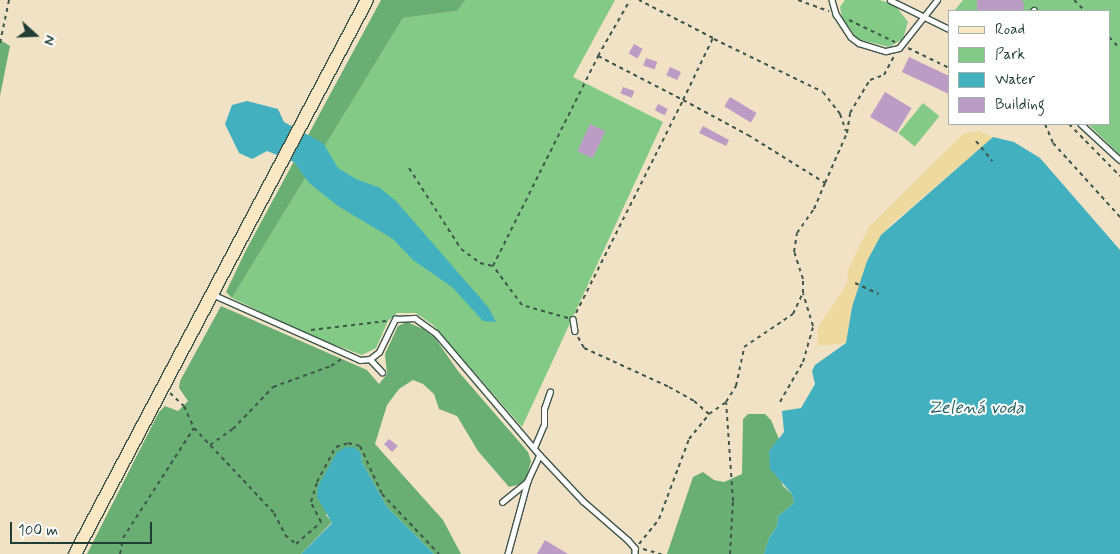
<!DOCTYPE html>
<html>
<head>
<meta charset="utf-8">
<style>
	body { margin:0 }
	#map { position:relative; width:1120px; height:554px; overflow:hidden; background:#f1e2c6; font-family:Mynerve,sans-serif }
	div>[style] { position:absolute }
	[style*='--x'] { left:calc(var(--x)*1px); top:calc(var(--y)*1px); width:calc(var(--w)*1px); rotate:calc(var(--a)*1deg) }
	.green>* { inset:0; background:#82ca86; transform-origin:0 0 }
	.forest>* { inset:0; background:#69ae73 }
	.sand>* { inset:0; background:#eeda9e }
	.water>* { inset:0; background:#43b0c0 }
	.building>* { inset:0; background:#bb9cc5; transform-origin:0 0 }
	.path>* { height:2px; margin-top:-1px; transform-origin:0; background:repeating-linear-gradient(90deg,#3e564a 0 4px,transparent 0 8px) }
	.roads { filter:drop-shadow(1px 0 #3e564a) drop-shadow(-1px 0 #3e564a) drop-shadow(0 1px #3e564a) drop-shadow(0 -1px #3e564a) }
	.service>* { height:4.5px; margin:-2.25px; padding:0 2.25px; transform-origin:2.25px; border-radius:2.25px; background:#fff }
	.secondary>* { height:12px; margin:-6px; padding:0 6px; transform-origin:6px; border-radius:6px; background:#fae7c3 }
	span { translate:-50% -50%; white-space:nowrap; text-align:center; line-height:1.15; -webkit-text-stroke:4px #fff; paint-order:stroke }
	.water-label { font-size:18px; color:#2c6565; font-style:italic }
	.legend { position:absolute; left:948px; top:10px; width:162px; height:115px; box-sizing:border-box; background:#fff; border:1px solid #a5b1ae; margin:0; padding:6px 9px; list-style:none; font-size:15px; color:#1f3d34 }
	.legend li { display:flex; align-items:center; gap:10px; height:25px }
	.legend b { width:25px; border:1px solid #a5b1ae }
	.north { position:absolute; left:10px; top:10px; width:50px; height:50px; -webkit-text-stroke:4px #fff; paint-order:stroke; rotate:110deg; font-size:14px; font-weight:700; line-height:20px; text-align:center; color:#1f3d34 }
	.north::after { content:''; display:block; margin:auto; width:18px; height:22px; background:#1f3d34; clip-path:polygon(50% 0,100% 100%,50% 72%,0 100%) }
	.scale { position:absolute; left:10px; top:522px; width:142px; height:22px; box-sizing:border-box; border:2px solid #1f3d34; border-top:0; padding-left:6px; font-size:15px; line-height:18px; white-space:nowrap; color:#1f3d34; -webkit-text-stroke:4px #fff; paint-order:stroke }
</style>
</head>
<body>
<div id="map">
	<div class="green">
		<i style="clip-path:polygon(466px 0,615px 0,573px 77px,663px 122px,522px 427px,433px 325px,416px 313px,397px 313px,388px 321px,376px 348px,362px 355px,311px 336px,232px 298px,403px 18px,457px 11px)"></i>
		<i style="clip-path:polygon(845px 0,880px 0,895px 5px,908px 22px,903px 39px,889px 47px,857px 39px,842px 17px,840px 7px)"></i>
		<i style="clip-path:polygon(963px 0,1120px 0,1120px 155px,1088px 124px,1109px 124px,1109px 11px,954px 11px)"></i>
		<i style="left:923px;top:103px;width:21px;height:39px;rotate:39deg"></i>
	</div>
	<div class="forest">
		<i style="clip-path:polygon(381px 0,466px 0,457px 11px,403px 18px,232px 298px,226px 292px,246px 250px)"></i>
		<i style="clip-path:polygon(0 40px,10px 46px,0 96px)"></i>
		<i style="clip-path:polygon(221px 306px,367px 370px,379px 384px,387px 374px,385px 354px,398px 326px,407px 322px,423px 329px,435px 338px,458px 371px,528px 452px,531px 461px,525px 483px,509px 487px,478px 451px,457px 416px,439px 409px,434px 394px,423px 384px,413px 380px,399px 389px,387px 405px,375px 444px,443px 520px,461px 554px,434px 554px,387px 507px,362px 462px,361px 453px,326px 515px,332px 522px,301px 554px,87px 554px,159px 412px,165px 406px,178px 411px,188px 401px,179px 388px,180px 381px)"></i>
		<i style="clip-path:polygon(748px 414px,765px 414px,771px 420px,779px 439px,769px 451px,783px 486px,792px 494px,794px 503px,778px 516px,777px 526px,769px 538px,764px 554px,667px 554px,693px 477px,703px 472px,714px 480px,724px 482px,742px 474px,743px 419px)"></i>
	</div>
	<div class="sand">
		<i style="clip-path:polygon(979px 131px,993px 137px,889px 226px,874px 246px,852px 307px,846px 343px,818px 346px,817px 331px,821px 322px,845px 287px,848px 279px,847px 272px,869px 227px,963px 134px)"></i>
	</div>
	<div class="water">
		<i style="clip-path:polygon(247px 101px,278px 109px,284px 122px,323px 143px,338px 168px,356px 179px,380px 188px,396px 201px,488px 307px,496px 322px,483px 321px,452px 287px,413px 260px,393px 239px,338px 206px,309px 183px,294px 162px,267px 151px,252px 159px,239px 153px,225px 124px,232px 105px)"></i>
		<i style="clip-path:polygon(993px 137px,1014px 142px,1040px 158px,1120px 250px,1120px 554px,764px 554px,769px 538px,777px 526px,778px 516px,794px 503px,792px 494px,770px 469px,769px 451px,784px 432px,782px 411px,801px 408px,815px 384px,812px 371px,815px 365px,846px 343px,852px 307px,867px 261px,881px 235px)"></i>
		<i style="clip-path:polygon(346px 447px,354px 447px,361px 453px,362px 462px,387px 507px,434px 554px,301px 554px,332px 523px,317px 497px,318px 486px,337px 452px)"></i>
	</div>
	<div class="building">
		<i style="clip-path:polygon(977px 0,1022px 0,1024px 4px,1023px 11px,977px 11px)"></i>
		<i style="left:634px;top:44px;width:10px;height:11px;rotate:29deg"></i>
		<i style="clip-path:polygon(909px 57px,949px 76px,949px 94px,902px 72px)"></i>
		<i style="left:646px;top:58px;width:12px;height:8px;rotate:20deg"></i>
		<i style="left:670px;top:67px;width:12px;height:9px;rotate:24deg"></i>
		<i style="left:623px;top:87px;width:12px;height:7px;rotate:20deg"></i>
		<i style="left:885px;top:92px;width:31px;height:29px;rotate:31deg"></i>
		<i style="left:730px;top:97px;width:31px;height:11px;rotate:31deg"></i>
		<i style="left:658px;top:104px;width:11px;height:7px;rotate:27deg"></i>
		<i style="left:590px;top:124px;width:17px;height:30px;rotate:25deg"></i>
		<i style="clip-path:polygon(703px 126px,729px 140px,726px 146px,699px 133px)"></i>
		<i style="clip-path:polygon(389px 439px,398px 446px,392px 452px,384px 444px)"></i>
		<i style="clip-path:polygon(545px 540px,568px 554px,537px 554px)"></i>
	</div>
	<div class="path">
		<i style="--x:798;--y:0;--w:33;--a:20"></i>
		<i style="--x:1074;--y:0;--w:16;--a:45"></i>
		<i style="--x:849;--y:20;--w:51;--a:25.6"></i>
		<i style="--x:1109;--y:37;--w:16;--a:47"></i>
		<i style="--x:714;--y:39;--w:121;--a:25.9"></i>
		<i style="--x:823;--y:92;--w:28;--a:52"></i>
		<i style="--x:840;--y:114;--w:18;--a:71"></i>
		<i style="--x:0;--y:43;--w:44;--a:-78.2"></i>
		<i style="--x:908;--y:48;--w:46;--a:26"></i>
		<i style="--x:598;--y:56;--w:96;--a:27.4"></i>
		<i style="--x:683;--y:100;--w:69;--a:-64.2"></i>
		<i style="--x:713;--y:38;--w:83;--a:-152.8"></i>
		<i style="--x:1045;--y:124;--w:21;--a:67"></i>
		<i style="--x:1053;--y:143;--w:100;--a:47.8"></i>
		<i style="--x:1069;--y:124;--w:73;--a:45.6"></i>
		<i style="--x:976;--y:141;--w:26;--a:51"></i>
		<i style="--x:409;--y:168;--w:96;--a:57.3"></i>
		<i style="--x:461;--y:249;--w:24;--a:36"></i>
		<i style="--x:480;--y:263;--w:13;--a:13"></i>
		<i style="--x:855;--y:283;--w:26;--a:25"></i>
		<i style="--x:576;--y:313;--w:238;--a:-63.3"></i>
		<i style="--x:683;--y:100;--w:74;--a:28.3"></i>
		<i style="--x:748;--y:135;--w:91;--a:31.9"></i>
		<i style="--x:825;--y:183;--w:55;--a:-66.3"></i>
		<i style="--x:847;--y:133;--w:20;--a:-81"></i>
		<i style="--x:850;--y:113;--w:39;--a:-59"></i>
		<i style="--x:870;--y:80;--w:15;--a:-20"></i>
		<i style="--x:884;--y:75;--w:21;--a:-62"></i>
		<i style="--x:568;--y:318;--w:48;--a:-164.2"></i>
		<i style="--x:522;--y:305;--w:49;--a:-126.6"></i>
		<i style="--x:493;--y:266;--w:235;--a:-63.4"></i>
		<i style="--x:598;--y:56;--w:64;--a:-60.3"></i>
		<i style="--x:311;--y:330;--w:76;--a:-6.8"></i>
		<i style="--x:578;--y:337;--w:13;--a:61"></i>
		<i style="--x:584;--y:348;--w:94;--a:24.6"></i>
		<i style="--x:669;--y:387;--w:29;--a:29"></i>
		<i style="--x:694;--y:401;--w:20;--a:41"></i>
		<i style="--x:170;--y:393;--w:19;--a:43"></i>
		<i style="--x:184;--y:406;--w:24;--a:66"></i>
		<i style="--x:194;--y:428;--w:117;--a:46.7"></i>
		<i style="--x:274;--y:513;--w:25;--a:63"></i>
		<i style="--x:285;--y:535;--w:14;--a:39"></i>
		<i style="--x:296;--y:544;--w:33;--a:-41"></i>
		<i style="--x:321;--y:522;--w:22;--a:-117"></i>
		<i style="--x:311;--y:502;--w:21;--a:-73"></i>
		<i style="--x:317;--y:482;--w:40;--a:-62"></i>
		<i style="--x:336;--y:447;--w:13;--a:-18"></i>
		<i style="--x:348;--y:443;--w:12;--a:14"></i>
		<i style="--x:360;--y:446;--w:53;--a:65.4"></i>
		<i style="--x:382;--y:494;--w:83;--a:46.5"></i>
		<i style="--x:780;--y:402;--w:46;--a:-60.1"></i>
		<i style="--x:803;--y:362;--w:37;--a:-74"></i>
		<i style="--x:813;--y:326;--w:34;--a:-107"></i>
		<i style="--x:210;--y:445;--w:28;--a:-35"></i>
		<i style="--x:233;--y:429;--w:58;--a:-46.4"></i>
		<i style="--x:273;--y:387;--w:62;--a:-19.9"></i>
		<i style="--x:331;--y:366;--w:14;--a:-34"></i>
		<i style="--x:639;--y:544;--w:32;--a:-51"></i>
		<i style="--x:659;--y:519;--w:85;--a:-69.4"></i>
		<i style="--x:689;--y:439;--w:32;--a:-51"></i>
		<i style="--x:709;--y:414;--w:21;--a:-35"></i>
		<i style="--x:643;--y:549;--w:19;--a:16"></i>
		<i style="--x:120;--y:554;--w:16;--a:-79"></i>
		<i style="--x:123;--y:538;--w:131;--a:-57.2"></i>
		<i style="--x:730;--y:554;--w:53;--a:-86.8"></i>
		<i style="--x:733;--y:501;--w:99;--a:-94"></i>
		<i style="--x:726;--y:402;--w:19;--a:-58"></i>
		<i style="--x:736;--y:386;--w:40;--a:-78"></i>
		<i style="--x:744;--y:347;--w:59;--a:-34"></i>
		<i style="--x:793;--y:314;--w:23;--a:-65"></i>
		<i style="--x:803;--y:293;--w:14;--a:-90"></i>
		<i style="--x:803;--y:279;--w:28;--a:-108"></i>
		<i style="--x:794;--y:252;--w:19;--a:-81"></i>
		<i style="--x:797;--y:233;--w:29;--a:-55"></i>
		<i style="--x:814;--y:209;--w:28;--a:-67"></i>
	</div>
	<div class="roads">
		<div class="service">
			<i style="--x:832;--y:0;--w:15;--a:74"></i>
			<i style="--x:836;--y:14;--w:27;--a:57"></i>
			<i style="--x:851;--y:37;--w:10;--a:37"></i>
			<i style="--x:859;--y:43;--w:28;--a:17"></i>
			<i style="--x:886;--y:51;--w:13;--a:-13"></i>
			<i style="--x:899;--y:48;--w:61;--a:-51.6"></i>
			<i style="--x:890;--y:0;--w:66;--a:26.2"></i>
			<i style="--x:1033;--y:11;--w:1;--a:-45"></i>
			<i style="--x:1081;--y:124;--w:53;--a:42.7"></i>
			<i style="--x:212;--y:294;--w:162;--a:24"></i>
			<i style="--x:360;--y:360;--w:10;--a:-6"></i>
			<i style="--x:370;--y:359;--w:11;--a:-38"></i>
			<i style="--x:379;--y:352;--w:37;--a:-64"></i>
			<i style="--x:395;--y:319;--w:20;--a:-3"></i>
			<i style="--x:415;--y:318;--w:26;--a:36"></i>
			<i style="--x:436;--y:333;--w:160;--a:49.6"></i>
			<i style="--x:540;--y:455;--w:29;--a:115"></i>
			<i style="--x:528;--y:481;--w:76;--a:105.3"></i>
			<i style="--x:573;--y:319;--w:12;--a:81"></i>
			<i style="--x:370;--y:359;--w:18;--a:47"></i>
			<i style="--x:534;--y:448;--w:25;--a:-67"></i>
			<i style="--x:544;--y:425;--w:16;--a:-90"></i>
			<i style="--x:544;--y:409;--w:18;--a:-71"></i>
			<i style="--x:540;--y:455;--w:63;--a:46.9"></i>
			<i style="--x:583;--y:501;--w:60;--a:40.9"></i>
			<i style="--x:628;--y:540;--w:11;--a:49"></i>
			<i style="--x:635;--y:548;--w:6;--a:90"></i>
			<i style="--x:502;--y:502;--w:33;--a:-39"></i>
		</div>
		<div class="secondary">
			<i style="--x:75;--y:554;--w:626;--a:-62.21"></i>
		</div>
	</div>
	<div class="water-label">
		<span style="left:976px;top:408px">Zelená voda</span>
	</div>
	<ul class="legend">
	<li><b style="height:6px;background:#fae7c3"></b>Road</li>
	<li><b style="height:14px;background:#82ca86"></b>Park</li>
	<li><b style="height:14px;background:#43b0c0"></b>Water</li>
	<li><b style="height:14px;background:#bb9cc5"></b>Building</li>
	</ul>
	<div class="north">N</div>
	<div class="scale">100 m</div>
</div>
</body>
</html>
